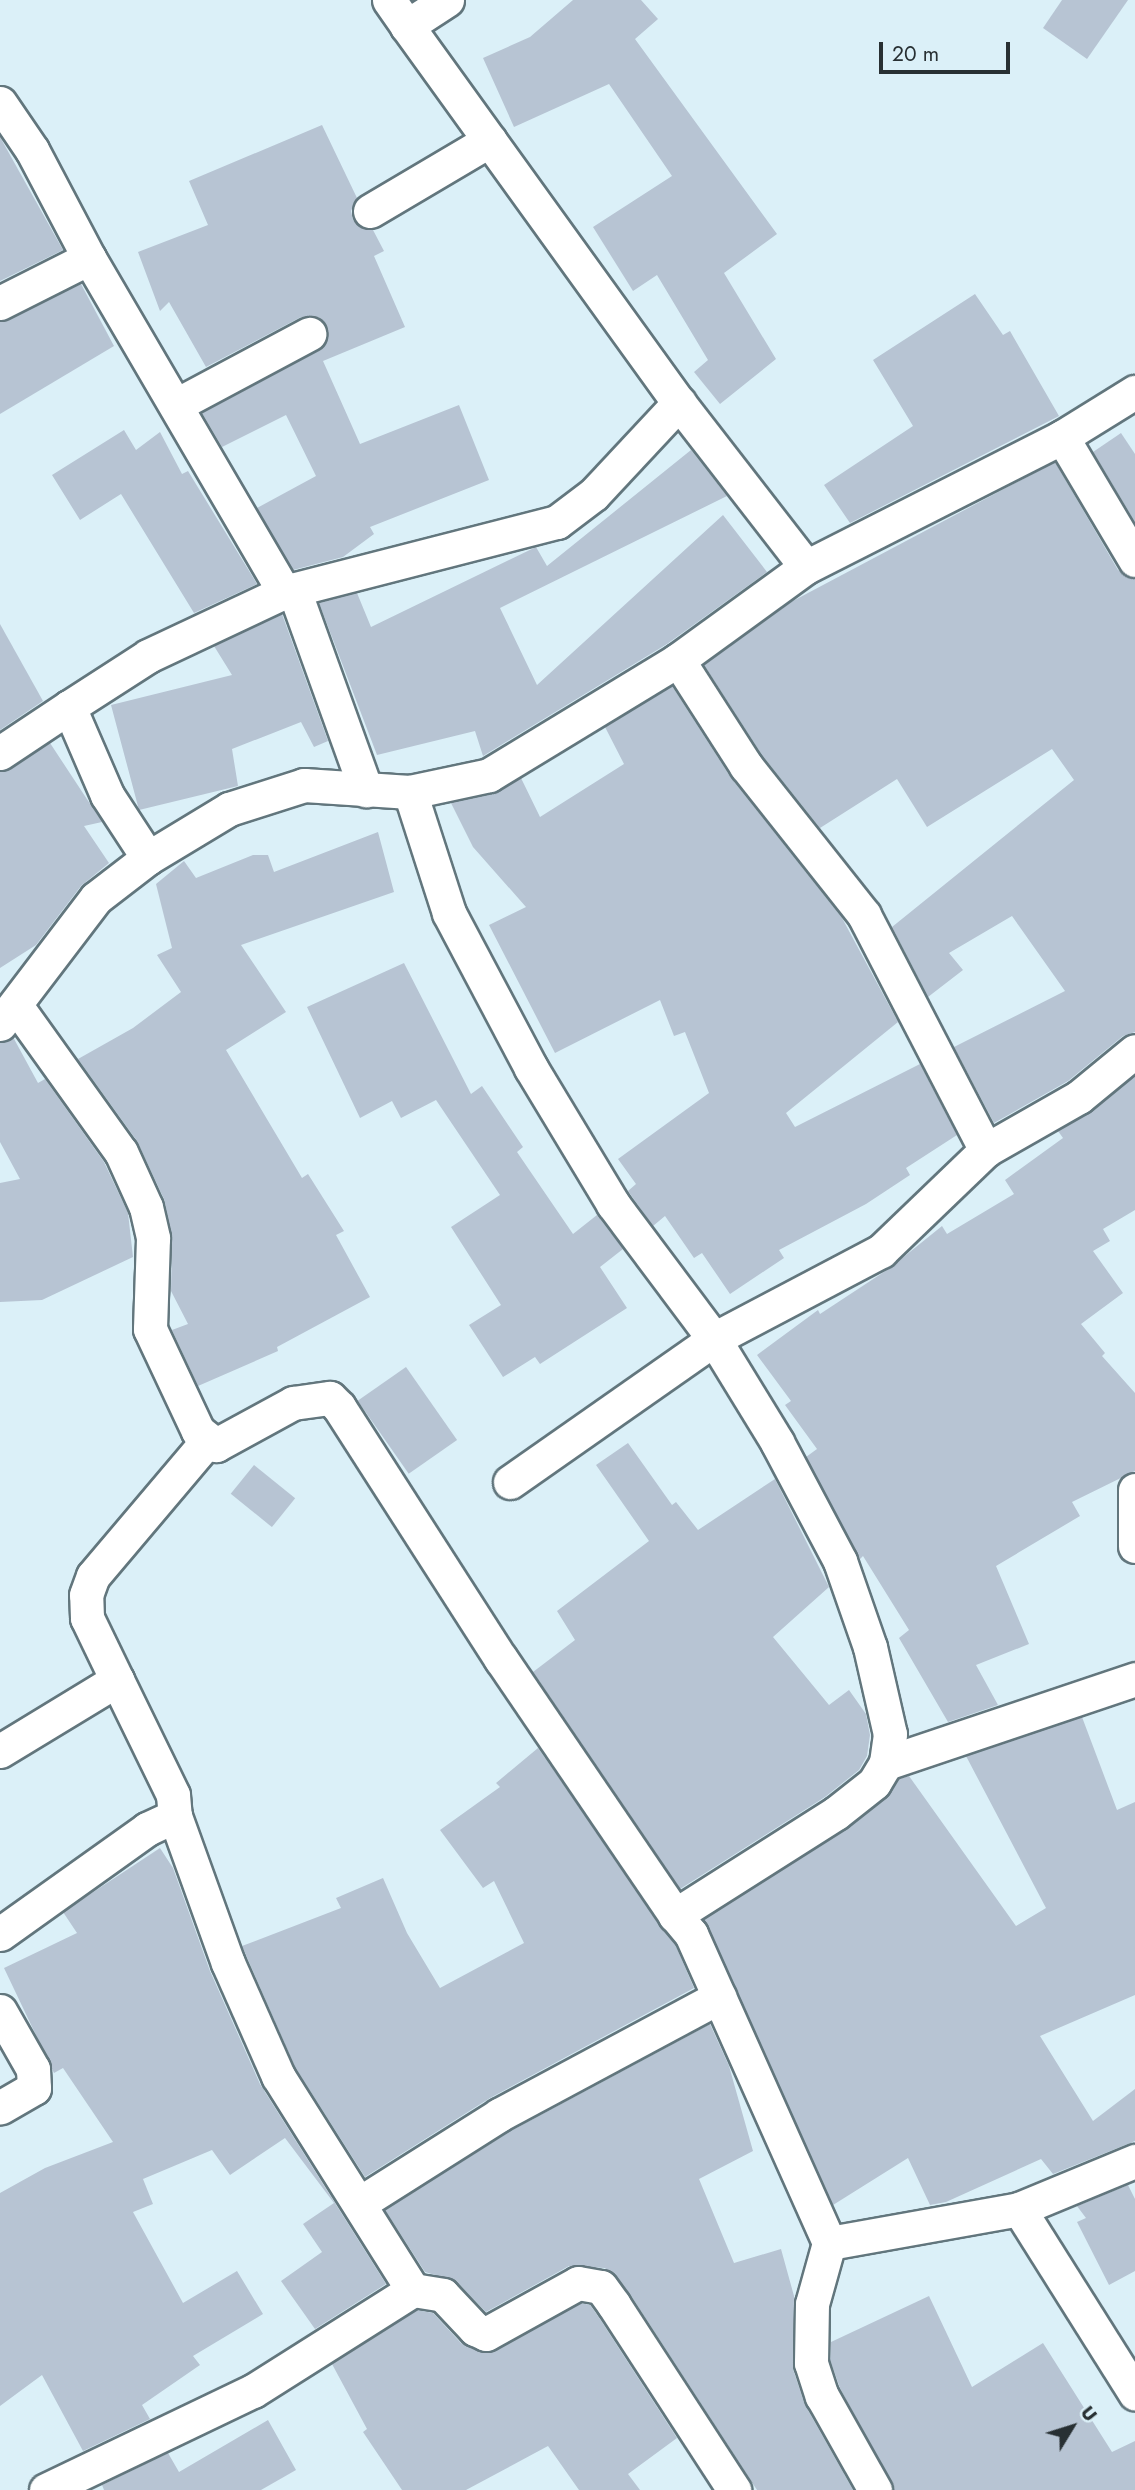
<!DOCTYPE html>
<html>
<head>
<meta charset="utf-8">
<style>
	body { margin:0 }
	#map { position:relative; width:1135px; height:2490px; overflow:hidden; background:#dbf0f8; font-family:Jost,sans-serif }
	div>[style] { position:absolute }
	[style*='--x'] { left:calc(var(--x)*1px); top:calc(var(--y)*1px); width:calc(var(--w)*1px); rotate:calc(var(--a)*1deg) }
	.building>* { inset:0; background:#b7c4d3; transform-origin:0 0 }
	.roads { filter:drop-shadow(2px 0 #62767d) drop-shadow(-2px 0 #62767d) drop-shadow(0 2px #62767d) drop-shadow(0 -2px #62767d) }
	.street>* { height:33px; margin:-16.5px; padding:0 16.5px; transform-origin:16.5px; border-radius:16.5px; background:#fff }
	span { translate:-50% -50%; white-space:nowrap; text-align:center; line-height:1.15; -webkit-text-stroke:5px #dbf0f8; paint-order:stroke }
	.north { position:absolute; left:1037px; top:2392px; width:70px; height:70px; -webkit-text-stroke:5px #dbf0f8; paint-order:stroke; rotate:52deg; font-size:19px; font-weight:700; line-height:28px; text-align:center; color:#283033 }
	.north::after { content:''; display:block; margin:auto; width:24px; height:32px; background:#283033; clip-path:polygon(50% 0,100% 100%,50% 72%,0 100%) }
	.scale { position:absolute; left:879px; top:42px; width:131px; height:32px; box-sizing:border-box; border:4px solid #283033; border-top:0; padding-left:9px; font-size:21px; line-height:24px; white-space:nowrap; color:#283033; -webkit-text-stroke:5px #dbf0f8; paint-order:stroke }
</style>
</head>
<body>
<div id="map">
	<div class="building">
		<i style="clip-path:polygon(573px 0,641px 0,658px 19px,635px 39px,777px 234px,724px 273px,776px 359px,720px 404px,694px 372px,708px 360px,657px 275px,633px 291px,593px 227px,672px 176px,609px 84px,514px 127px,483px 58px,530px 37px)"></i>
		<i style="clip-path:polygon(1062px 0,1128px 0,1087px 59px,1043px 28px)"></i>
		<i style="clip-path:polygon(322px 125px,357px 198px,351px 211px,353px 220px,361px 228px,373px 230px,384px 251px,374px 256px,405px 327px,323px 361px,360px 444px,459px 405px,489px 480px,370px 527px,374px 534px,343px 557px,293px 570px,257px 508px,316px 476px,286px 415px,222px 447px,202px 413px,318px 351px,326px 344px,326px 326px,319px 317px,301px 317px,206px 367px,169px 302px,160px 311px,138px 252px,208px 225px,189px 181px)"></i>
		<i style="clip-path:polygon(0 137px,63px 250px,0 281px)"></i>
		<i style="clip-path:polygon(81px 284px,114px 346px,0 414px,0 322px)"></i>
		<i style="clip-path:polygon(975px 294px,1003px 335px,1010px 331px,1059px 416px,850px 523px,824px 485px,913px 426px,873px 360px)"></i>
		<i style="clip-path:polygon(124px 430px,136px 450px,160px 432px,182px 474px,188px 471px,257px 584px,194px 613px,121px 494px,80px 520px,52px 475px)"></i>
		<i style="clip-path:polygon(1121px 433px,1135px 454px,1135px 522px,1093px 452px)"></i>
		<i style="clip-path:polygon(691px 450px,727px 496px,500px 608px,537px 685px,723px 515px,767px 572px,667px 644px,483px 756px,475px 731px,377px 755px,319px 603px,357px 593px,371px 627px,536px 547px,547px 566px)"></i>
		<i style="clip-path:polygon(1055px 462px,1118px 570px,1135px 579px,1135px 1032px,1123px 1036px,1068px 1081px,994px 1123px,954px 1047px,1065px 991px,1012px 916px,949px 953px,963px 970px,928px 997px,892px 927px,1074px 780px,1052px 749px,927px 827px,897px 779px,820px 828px,762px 755px,704px 665px,791px 602px)"></i>
		<i style="clip-path:polygon(282px 614px,328px 741px,314px 747px,301px 722px,232px 749px,238px 786px,139px 810px,111px 705px,232px 675px,214px 646px)"></i>
		<i style="clip-path:polygon(0 624px,43px 701px,0 730px)"></i>
		<i style="clip-path:polygon(672px 686px,731px 778px,842px 918px,898px 1022px,786px 1113px,795px 1127px,920px 1064px,957px 1135px,906px 1168px,910px 1175px,866px 1204px,779px 1250px,784px 1258px,730px 1294px,702px 1253px,694px 1258px,665px 1216px,653px 1226px,628px 1191px,636px 1184px,618px 1159px,709px 1093px,685px 1032px,674px 1036px,660px 1000px,555px 1053px,489px 925px,526px 907px,473px 847px,451px 803px,493px 794px,521px 778px,540px 817px,624px 764px,605px 727px)"></i>
		<i style="clip-path:polygon(50px 743px,102px 822px,84px 826px,109px 863px,81px 886px,36px 945px,0 968px,0 772px)"></i>
		<i style="clip-path:polygon(378px 832px,394px 892px,241px 945px,286px 1012px,226px 1050px,302px 1178px,308px 1174px,344px 1231px,336px 1235px,370px 1297px,277px 1347px,278px 1351px,198px 1386px,172px 1330px,188px 1324px,171px 1291px,172px 1238px,164px 1199px,137px 1141px,78px 1059px,133px 1028px,181px 992px,157px 955px,172px 948px,156px 884px,184px 861px,196px 878px,253px 855px,268px 855px,274px 872px)"></i>
		<i style="clip-path:polygon(404px 963px,471px 1094px,482px 1086px,523px 1147px,517px 1152px,573px 1234px,597px 1215px,623px 1249px,600px 1267px,627px 1308px,540px 1364px,535px 1357px,503px 1377px,469px 1325px,501px 1305px,451px 1227px,500px 1195px,436px 1100px,401px 1118px,392px 1101px,360px 1118px,307px 1007px)"></i>
		<i style="clip-path:polygon(13px 1037px,38px 1083px,45px 1079px,104px 1162px,128px 1213px,133px 1257px,42px 1300px,0 1302px,0 1183px,20px 1179px,0 1142px,0 1043px)"></i>
		<i style="clip-path:polygon(1135px 1076px,1135px 1210px,1103px 1229px,1110px 1241px,1093px 1251px,1123px 1293px,1081px 1324px,1105px 1353px,1102px 1356px,1135px 1393px,1135px 1471px,1072px 1502px,1080px 1516px,996px 1566px,1029px 1644px,976px 1665px,998px 1705px,948px 1722px,899px 1638px,909px 1630px,863px 1556px,860px 1559px,806px 1457px,817px 1449px,785px 1405px,791px 1401px,757px 1355px,818px 1310px,820px 1314px,890px 1268px,942px 1226px,947px 1234px,1014px 1194px,1005px 1180px,1063px 1138px,1058px 1131px,1091px 1112px)"></i>
		<i style="left:406px;top:1367px;width:89px;height:59px;rotate:55deg"></i>
		<i style="clip-path:polygon(628px 1443px,672px 1505px,676px 1502px,698px 1530px,775px 1479px,829px 1587px,773px 1637px,829px 1705px,849px 1690px,866px 1714px,870px 1735px,867px 1756px,859px 1770px,825px 1797px,680px 1889px,533px 1672px,575px 1640px,557px 1611px,649px 1541px,596px 1465px)"></i>
		<i style="left:254px;top:1465px;width:53px;height:37px;rotate:39deg"></i>
		<i style="clip-path:polygon(1082px 1717px,1117px 1810px,1135px 1802px,1135px 1995px,1040px 2036px,1093px 2121px,1135px 2089px,1135px 2141px,1053px 2174px,1041px 2159px,946px 2202px,930px 2205px,908px 2158px,833px 2205px,704px 1919px,846px 1829px,886px 1798px,899px 1779px,909px 1776px,1016px 1926px,1046px 1908px,966px 1756px)"></i>
		<i style="clip-path:polygon(538px 1748px,675px 1944px,694px 1988px,490px 2098px,365px 2177px,295px 2067px,242px 1946px,341px 1908px,336px 1898px,383px 1878px,407px 1933px,440px 1988px,524px 1943px,494px 1881px,483px 1888px,440px 1830px,500px 1787px,496px 1783px)"></i>
		<i style="clip-path:polygon(160px 1848px,173px 1868px,210px 1971px,260px 2084px,386px 2284px,315px 2329px,281px 2281px,322px 2252px,303px 2224px,334px 2203px,285px 2138px,230px 2175px,212px 2150px,143px 2179px,153px 2204px,133px 2212px,183px 2303px,237px 2271px,263px 2314px,193px 2356px,200px 2365px,142px 2405px,150px 2419px,83px 2451px,42px 2375px,0 2406px,0 2193px,45px 2168px,113px 2142px,63px 2068px,54px 2073px,4px 1968px,77px 1933px,63px 1912px)"></i>
		<i style="clip-path:polygon(710px 2024px,729px 2066px,753px 2151px,699px 2179px,734px 2263px,781px 2249px,794px 2296px,793px 2369px,805px 2405px,853px 2490px,757px 2490px,630px 2294px,605px 2268px,569px 2266px,486px 2312px,456px 2281px,425px 2272px,385px 2210px,509px 2132px)"></i>
		<i style="clip-path:polygon(1128px 2185px,1135px 2199px,1135px 2271px,1109px 2285px,1077px 2222px,1086px 2218px,1077px 2206px)"></i>
		<i style="clip-path:polygon(929px 2296px,972px 2387px,1043px 2343px,1112px 2452px,1135px 2441px,1135px 2490px,894px 2490px,840px 2388px,830px 2360px,831px 2342px)"></i>
		<i style="clip-path:polygon(581px 2303px,590px 2305px,598px 2316px,677px 2438px,628px 2474px,640px 2490px,579px 2490px,548px 2446px,466px 2490px,402px 2490px,363px 2432px,367px 2429px,332px 2364px,417px 2310px,433px 2313px,461px 2343px,487px 2353px)"></i>
		<i style="clip-path:polygon(268px 2420px,296px 2470px,261px 2490px,104px 2490px,102px 2485px,168px 2453px,179px 2472px)"></i>
	</div>
	<div class="roads">
		<div class="street">
			<i style="--x:389;--y:0;--w:32;--a:55"></i>
			<i style="--x:447;--y:0;--w:48;--a:147"></i>
			<i style="--x:407;--y:26;--w:465;--a:54.2"></i>
			<i style="--x:679;--y:403;--w:207;--a:52.2"></i>
			<i style="--x:0;--y:103;--w:57;--a:55.8"></i>
			<i style="--x:32;--y:150;--w:122;--a:62.2"></i>
			<i style="--x:89;--y:258;--w:100;--a:153.2"></i>
			<i style="--x:370;--y:211;--w:139;--a:-30.6"></i>
			<i style="--x:89;--y:258;--w:387;--a:59.7"></i>
			<i style="--x:284;--y:592;--w:282;--a:-14.4"></i>
			<i style="--x:557;--y:522;--w:46;--a:-37.1"></i>
			<i style="--x:594;--y:494;--w:125;--a:-47"></i>
			<i style="--x:178;--y:404;--w:149;--a:-28.1"></i>
			<i style="--x:1062;--y:437;--w:143;--a:59.3"></i>
			<i style="--x:294;--y:590;--w:213;--a:70.2"></i>
			<i style="--x:678;--y:660;--w:126;--a:57.3"></i>
			<i style="--x:746;--y:766;--w:190;--a:51.6"></i>
			<i style="--x:864;--y:915;--w:265;--a:62.6"></i>
			<i style="--x:69;--y:707;--w:94;--a:-32.8"></i>
			<i style="--x:148;--y:656;--w:150;--a:-25.2"></i>
			<i style="--x:0;--y:753;--w:83;--a:-33.7"></i>
			<i style="--x:69;--y:707;--w:96;--a:66.6"></i>
			<i style="--x:107;--y:795;--w:75;--a:56.9"></i>
			<i style="--x:410;--y:792;--w:127;--a:72.1"></i>
			<i style="--x:449;--y:913;--w:175;--a:62.1"></i>
			<i style="--x:531;--y:1068;--w:159;--a:58.9"></i>
			<i style="--x:613;--y:1204;--w:169;--a:53.2"></i>
			<i style="--x:714;--y:1339;--w:121;--a:58.5"></i>
			<i style="--x:777;--y:1442;--w:135;--a:62.1"></i>
			<i style="--x:840;--y:1561;--w:91;--a:70.8"></i>
			<i style="--x:870;--y:1647;--w:89;--a:77.1"></i>
			<i style="--x:890;--y:1734;--w:29;--a:98"></i>
			<i style="--x:886;--y:1763;--w:23;--a:121"></i>
			<i style="--x:874;--y:1783;--w:48;--a:141.7"></i>
			<i style="--x:836;--y:1813;--w:191;--a:147.6"></i>
			<i style="--x:675;--y:1915;--w:25;--a:50"></i>
			<i style="--x:691;--y:1934;--w:338;--a:65.9"></i>
			<i style="--x:829;--y:2243;--w:63;--a:105.6"></i>
			<i style="--x:812;--y:2304;--w:59;--a:91"></i>
			<i style="--x:811;--y:2363;--w:35;--a:72"></i>
			<i style="--x:822;--y:2396;--w:108;--a:60.6"></i>
			<i style="--x:17;--y:1007;--w:178;--a:54.4"></i>
			<i style="--x:121;--y:1152;--w:60;--a:65.6"></i>
			<i style="--x:146;--y:1207;--w:32;--a:77"></i>
			<i style="--x:153;--y:1238;--w:91;--a:91.9"></i>
			<i style="--x:150;--y:1329;--w:113;--a:64.8"></i>
			<i style="--x:198;--y:1431;--w:23;--a:38"></i>
			<i style="--x:216;--y:1445;--w:88;--a:-28.6"></i>
			<i style="--x:293;--y:1403;--w:37;--a:-8"></i>
			<i style="--x:330;--y:1398;--w:13;--a:45"></i>
			<i style="--x:339;--y:1407;--w:300;--a:57.3"></i>
			<i style="--x:501;--y:1659;--w:310;--a:55.8"></i>
			<i style="--x:0;--y:1024;--w:158;--a:-52.7"></i>
			<i style="--x:96;--y:898;--w:66;--a:-37.6"></i>
			<i style="--x:148;--y:858;--w:95;--a:-31.2"></i>
			<i style="--x:229;--y:809;--w:79;--a:-17.7"></i>
			<i style="--x:304;--y:785;--w:106;--a:3.8"></i>
			<i style="--x:410;--y:792;--w:81;--a:-12.1"></i>
			<i style="--x:489;--y:775;--w:221;--a:-31.3"></i>
			<i style="--x:678;--y:660;--w:158;--a:-36"></i>
			<i style="--x:806;--y:567;--w:287;--a:-26.9"></i>
			<i style="--x:1062;--y:437;--w:86;--a:-31.7"></i>
			<i style="--x:510;--y:1482;--w:249;--a:-35"></i>
			<i style="--x:714;--y:1339;--w:189;--a:-27.8"></i>
			<i style="--x:881;--y:1251;--w:146;--a:-43.9"></i>
			<i style="--x:986;--y:1150;--w:107;--a:-29.7"></i>
			<i style="--x:1079;--y:1097;--w:72;--a:-39.4"></i>
			<i style="--x:1135;--y:1490;--w:56;--a:90"></i>
			<i style="--x:117;--y:1680;--w:69;--a:-115.8"></i>
			<i style="--x:87;--y:1618;--w:23;--a:-92"></i>
			<i style="--x:86;--y:1595;--w:20;--a:-70"></i>
			<i style="--x:93;--y:1576;--w:178;--a:-49.8"></i>
			<i style="--x:0;--y:1751;--w:137;--a:-31.3"></i>
			<i style="--x:117;--y:1680;--w:128;--a:64"></i>
			<i style="--x:173;--y:1795;--w:21;--a:85"></i>
			<i style="--x:886;--y:1763;--w:263;--a:-18.6"></i>
			<i style="--x:0;--y:1934;--w:181;--a:-35.5"></i>
			<i style="--x:147;--y:1829;--w:31;--a:-25"></i>
			<i style="--x:175;--y:1816;--w:156;--a:70.2"></i>
			<i style="--x:228;--y:1963;--w:124;--a:66.1"></i>
			<i style="--x:278;--y:2076;--w:253;--a:57.8"></i>
			<i style="--x:0;--y:2011;--w:67;--a:60.4"></i>
			<i style="--x:33;--y:2069;--w:19;--a:87"></i>
			<i style="--x:34;--y:2088;--w:39;--a:150"></i>
			<i style="--x:360;--y:2203;--w:165;--a:-32.3"></i>
			<i style="--x:499;--y:2115;--w:250;--a:-28.2"></i>
			<i style="--x:1019;--y:2209;--w:218;--a:57.8"></i>
			<i style="--x:829;--y:2243;--w:193;--a:-10.1"></i>
			<i style="--x:1019;--y:2209;--w:126;--a:-22.5"></i>
			<i style="--x:46;--y:2490;--w:229;--a:-25.6"></i>
			<i style="--x:253;--y:2391;--w:189;--a:-32.3"></i>
			<i style="--x:413;--y:2290;--w:30;--a:9"></i>
			<i style="--x:443;--y:2295;--w:47;--a:46.7"></i>
			<i style="--x:475;--y:2329;--w:12;--a:24"></i>
			<i style="--x:486;--y:2334;--w:105;--a:-29"></i>
			<i style="--x:578;--y:2283;--w:23;--a:10"></i>
			<i style="--x:601;--y:2287;--w:22;--a:54"></i>
			<i style="--x:614;--y:2305;--w:221;--a:57"></i>
		</div>
	</div>
	<div class="north">U</div>
	<div class="scale">20 m</div>
</div>
</body>
</html>
